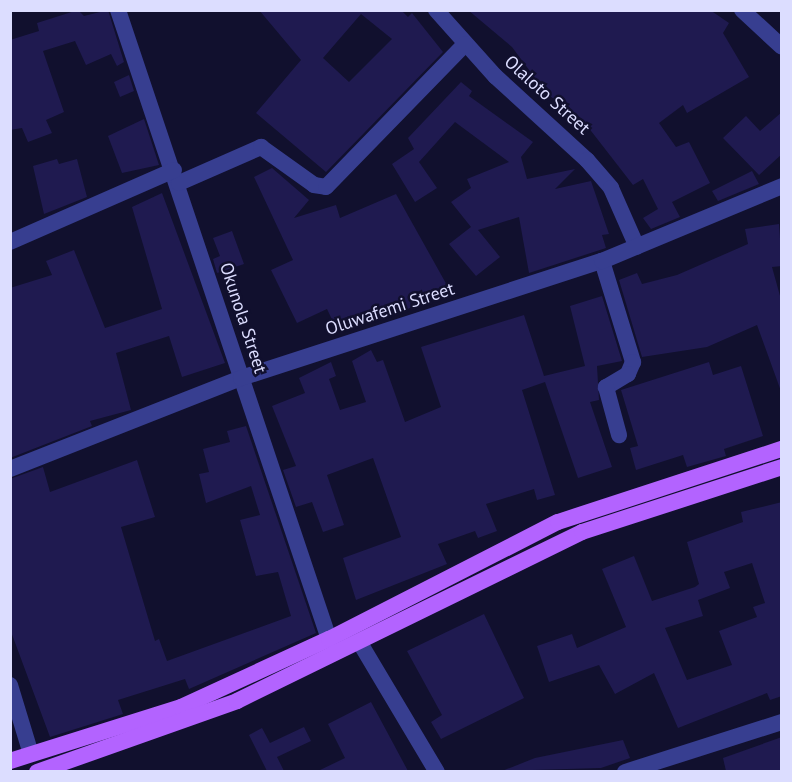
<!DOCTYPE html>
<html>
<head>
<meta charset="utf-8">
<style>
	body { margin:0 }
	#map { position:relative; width:792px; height:782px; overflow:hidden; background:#11102e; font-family:"PT Sans",sans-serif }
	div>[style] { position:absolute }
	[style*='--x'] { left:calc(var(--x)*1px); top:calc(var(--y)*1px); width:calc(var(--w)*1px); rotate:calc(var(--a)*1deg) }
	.building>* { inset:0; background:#1f1a50 }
	.minor>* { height:16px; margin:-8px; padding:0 8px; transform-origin:8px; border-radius:8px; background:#373e90 }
	.primary>* { height:16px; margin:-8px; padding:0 8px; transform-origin:8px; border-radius:8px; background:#b363ff }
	span { translate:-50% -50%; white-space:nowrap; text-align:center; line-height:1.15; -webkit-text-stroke:5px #11102e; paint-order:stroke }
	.street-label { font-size:18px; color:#dcddff }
	.frame { position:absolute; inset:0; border:12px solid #dcddff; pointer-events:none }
</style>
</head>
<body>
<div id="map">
	<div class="building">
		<i style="clip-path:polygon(78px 10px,84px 16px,108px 10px,124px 62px,117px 66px,111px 54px,86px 65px,75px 41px,43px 51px,64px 112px,46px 120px,52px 133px,28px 142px,22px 128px,10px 130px,10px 40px,39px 31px,37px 23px)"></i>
		<i style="clip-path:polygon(evenodd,259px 10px,401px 10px,408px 17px,412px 13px,443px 52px,326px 172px,256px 113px,301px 60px,259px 10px,361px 14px,392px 39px,349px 82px,323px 58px,361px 14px)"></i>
		<i style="clip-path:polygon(468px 10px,710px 10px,729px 23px,723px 33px,749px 77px,687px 113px,683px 105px,659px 123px,676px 147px,689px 142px,710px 183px,672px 202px,680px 217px,651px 229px,643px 218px,658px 209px,643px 179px,633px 185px,581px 118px,547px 94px,512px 47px)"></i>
		<i style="clip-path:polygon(129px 75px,134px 91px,120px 97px,114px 82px)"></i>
		<i style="clip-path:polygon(461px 82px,472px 91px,469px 96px,533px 142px,521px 157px,527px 179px,575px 169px,555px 189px,591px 181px,609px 234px,602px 235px,606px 248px,529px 273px,519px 217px,478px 230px,500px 257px,476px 276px,449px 244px,471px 227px,451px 202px,471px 188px,467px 179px,509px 162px,455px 122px,419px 162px,437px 188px,415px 202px,392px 164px,414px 149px,408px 138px)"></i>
		<i style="clip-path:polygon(782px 112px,782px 154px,759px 175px,723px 138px,746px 116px,760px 131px)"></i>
		<i style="clip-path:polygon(144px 119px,159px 165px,122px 173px,108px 136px)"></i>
		<i style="clip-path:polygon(57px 159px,59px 164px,77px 159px,87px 197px,44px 214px,33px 166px)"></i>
		<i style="clip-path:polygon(272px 168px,309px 200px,294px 218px,336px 205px,340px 218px,396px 194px,448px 287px,397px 315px,393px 306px,337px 330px,327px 309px,297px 323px,271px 270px,293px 260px,254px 177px)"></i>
		<i style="clip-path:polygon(752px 171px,759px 184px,718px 201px,712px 191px)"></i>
		<i style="clip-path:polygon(162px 193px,225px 363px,182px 377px,169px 336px,116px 353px,131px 410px,90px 421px,92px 426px,10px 458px,10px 288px,52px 275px,46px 261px,74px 250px,105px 328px,162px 309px,132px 207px)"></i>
		<i style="clip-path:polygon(779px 224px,782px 266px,772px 267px,782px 303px,782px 394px,757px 325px,707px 347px,642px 357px,619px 280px,637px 273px,642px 284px,677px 275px,748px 244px,745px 229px)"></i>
		<i style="clip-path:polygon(232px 231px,244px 264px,217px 273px,213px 259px,220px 256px,213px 238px)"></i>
		<i style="clip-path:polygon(602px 296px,622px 361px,597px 366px,599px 400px,590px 402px,612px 467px,578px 478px,545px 382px,522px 390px,555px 495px,537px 500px,534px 489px,486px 504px,497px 531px,478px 538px,475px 531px,438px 544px,447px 564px,356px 600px,343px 558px,401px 537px,373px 458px,327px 475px,344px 525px,323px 532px,312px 502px,296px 507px,283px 470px,296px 466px,272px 406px,305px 393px,299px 378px,331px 362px,336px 376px,329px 379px,340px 410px,366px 402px,352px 361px,371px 350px,377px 362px,383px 360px,405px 422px,441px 407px,421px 347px,524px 315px,544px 376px,585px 366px,570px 306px)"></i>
		<i style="clip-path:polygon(709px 362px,713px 375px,741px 366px,763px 436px,724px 449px,726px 456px,687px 467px,683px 455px,636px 470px,630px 448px,638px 446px,621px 390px)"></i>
		<i style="clip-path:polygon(246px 426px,316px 633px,189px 689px,185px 679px,118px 700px,123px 714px,50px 737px,10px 629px,10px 479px,43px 467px,50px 492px,137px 460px,155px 517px,121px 527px,155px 641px,159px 639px,167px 661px,291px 616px,278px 572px,256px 576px,240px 520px,260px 515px,251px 486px,206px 503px,199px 474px,209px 472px,203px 449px,230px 442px,227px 431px)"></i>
		<i style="clip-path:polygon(evenodd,782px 502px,782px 696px,770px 700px,767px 693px,678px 728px,654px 673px,615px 694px,599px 665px,549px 682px,537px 646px,572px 634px,577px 648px,626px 627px,602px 569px,634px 556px,652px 601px,695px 587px,699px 584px,687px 542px,743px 522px,741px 512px,782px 502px,752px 563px,765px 603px,753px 607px,757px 617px,719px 631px,732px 665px,687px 680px,665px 628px,703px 616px,698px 600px,730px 588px,724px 572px,752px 563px)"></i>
		<i style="clip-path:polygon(484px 614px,524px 698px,441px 739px,431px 722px,442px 715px,407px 651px)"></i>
		<i style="clip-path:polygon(371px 702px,408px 771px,318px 771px,345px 758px,328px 724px)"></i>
		<i style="clip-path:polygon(304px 727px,311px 741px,277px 757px,284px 771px,267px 771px,249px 735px,262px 728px,270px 743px)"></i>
		<i style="clip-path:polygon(782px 737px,782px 771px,726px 771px,723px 758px)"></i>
		<i style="clip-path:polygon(623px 740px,630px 758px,601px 768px,502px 771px,535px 758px)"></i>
	</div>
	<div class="minor">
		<i style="--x:118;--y:10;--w:663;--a:71.46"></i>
		<i style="--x:436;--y:10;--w:89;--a:48.2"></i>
		<i style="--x:495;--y:76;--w:125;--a:42.4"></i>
		<i style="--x:587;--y:160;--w:37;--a:49"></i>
		<i style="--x:611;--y:188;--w:64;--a:66.2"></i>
		<i style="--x:742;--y:10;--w:54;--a:42.8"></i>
		<i style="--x:179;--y:183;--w:90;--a:-23.7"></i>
		<i style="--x:261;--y:147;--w:65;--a:35.6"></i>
		<i style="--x:314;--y:185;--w:12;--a:9"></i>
		<i style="--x:326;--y:187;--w:199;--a:-45.8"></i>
		<i style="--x:10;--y:242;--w:179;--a:-23.7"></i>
		<i style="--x:602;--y:261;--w:106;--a:72.9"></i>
		<i style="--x:633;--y:362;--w:13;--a:113"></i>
		<i style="--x:628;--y:374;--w:26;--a:149"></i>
		<i style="--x:606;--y:387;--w:50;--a:74.8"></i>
		<i style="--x:10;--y:469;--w:248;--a:-21.5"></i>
		<i style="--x:241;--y:378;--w:379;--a:-18"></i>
		<i style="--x:602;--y:261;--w:195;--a:-22.6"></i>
		<i style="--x:360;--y:643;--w:150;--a:59.2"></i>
		<i style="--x:10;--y:685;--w:72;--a:73.1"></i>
		<i style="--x:625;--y:772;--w:165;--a:-17.7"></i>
	</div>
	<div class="primary">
		<i style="--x:10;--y:761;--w:179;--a:-17.5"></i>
		<i style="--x:181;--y:707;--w:163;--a:-24.7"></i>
		<i style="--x:329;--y:639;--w:257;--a:-27.1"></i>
		<i style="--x:558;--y:522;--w:236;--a:-18.1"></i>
		<i style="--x:37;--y:772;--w:212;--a:-19.5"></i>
		<i style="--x:237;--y:701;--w:384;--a:-26.1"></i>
		<i style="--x:582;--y:532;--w:210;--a:-18"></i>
	</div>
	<div class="street-label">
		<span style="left:547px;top:95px;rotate:42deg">Olaloto Street</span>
		<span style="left:390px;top:309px;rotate:-18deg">Oluwafemi Street</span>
		<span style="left:243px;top:318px;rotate:72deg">Okunola Street</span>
	</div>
	<div class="frame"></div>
</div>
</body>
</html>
